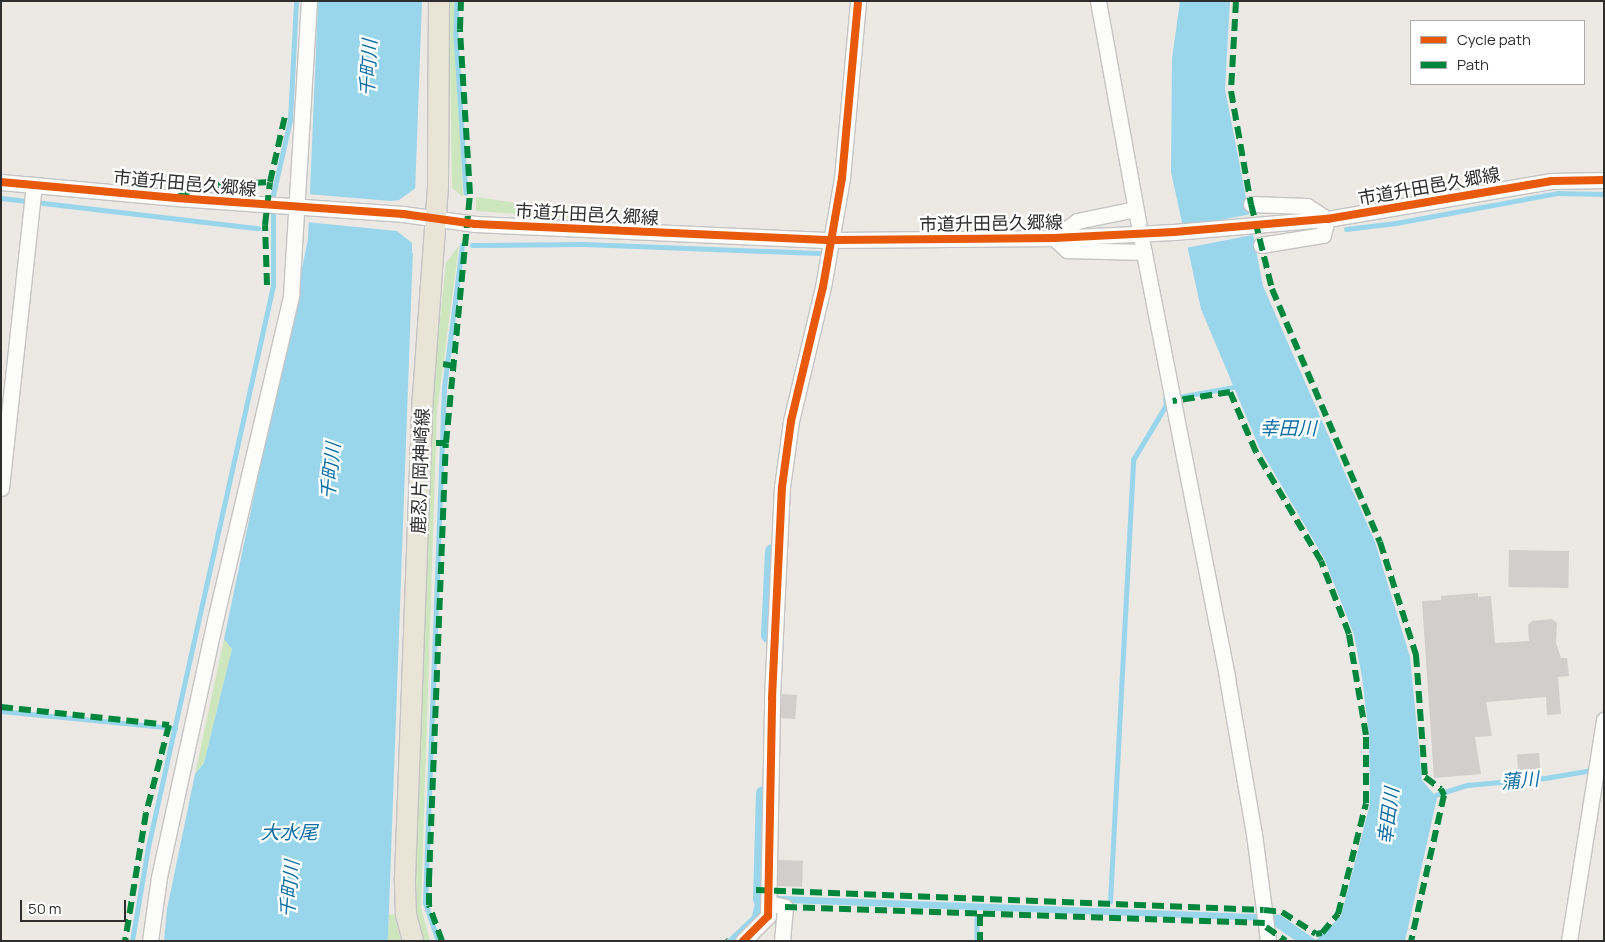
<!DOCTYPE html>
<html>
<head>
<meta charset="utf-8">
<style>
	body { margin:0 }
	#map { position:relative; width:1605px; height:942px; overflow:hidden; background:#ece8e4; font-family:Manrope,"Noto Sans JP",sans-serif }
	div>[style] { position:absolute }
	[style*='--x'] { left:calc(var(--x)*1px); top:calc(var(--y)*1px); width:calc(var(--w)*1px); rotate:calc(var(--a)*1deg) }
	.green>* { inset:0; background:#cee6be }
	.water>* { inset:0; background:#99d6ec }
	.pier>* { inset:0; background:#ece8e4; transform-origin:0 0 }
	.stream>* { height:4.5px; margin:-2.25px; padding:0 2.25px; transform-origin:2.25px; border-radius:2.25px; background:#99d6ec }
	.canal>* { height:15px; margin:-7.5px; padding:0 7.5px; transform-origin:7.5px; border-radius:7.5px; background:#99d6ec }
	.building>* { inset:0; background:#d1cecb; transform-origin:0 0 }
	.roads { filter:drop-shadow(1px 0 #c5c4c5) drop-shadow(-1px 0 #c5c4c5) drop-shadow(0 1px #c5c4c5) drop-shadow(0 -1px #c5c4c5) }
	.minor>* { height:15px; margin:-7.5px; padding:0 7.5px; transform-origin:7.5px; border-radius:7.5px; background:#fcfcfb }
	.major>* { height:20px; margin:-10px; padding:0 10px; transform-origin:10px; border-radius:10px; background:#e8e4d6 }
	.quiet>* { height:6px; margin-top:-3px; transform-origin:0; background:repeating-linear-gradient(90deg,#00873e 0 12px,transparent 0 18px) }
	.cycleway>* { height:8px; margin:-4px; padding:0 4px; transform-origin:4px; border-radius:4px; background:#e8590c }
	span { translate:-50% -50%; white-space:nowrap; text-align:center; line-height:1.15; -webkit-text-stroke:4.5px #fff; paint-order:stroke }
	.street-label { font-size:18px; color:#2e2e2e }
	.water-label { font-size:19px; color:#0d6fa3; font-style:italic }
	.frame { position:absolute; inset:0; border:2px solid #2e2e2e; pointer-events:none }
	.legend { position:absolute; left:1410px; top:20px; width:175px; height:65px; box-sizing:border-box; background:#fff; border:1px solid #ababab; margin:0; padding:6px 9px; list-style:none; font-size:15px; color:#2e2e2e }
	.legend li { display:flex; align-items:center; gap:10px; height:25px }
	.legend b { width:25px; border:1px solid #ababab }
	.scale { position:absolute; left:20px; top:900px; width:106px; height:22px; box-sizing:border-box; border:2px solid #2e2e2e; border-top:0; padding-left:6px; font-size:15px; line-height:18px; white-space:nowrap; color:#2e2e2e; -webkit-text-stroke:4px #fff; paint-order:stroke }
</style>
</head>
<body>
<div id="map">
	<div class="green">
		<i style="clip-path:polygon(449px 1px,454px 1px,463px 197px,452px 188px)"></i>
		<i style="clip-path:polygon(476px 197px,639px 221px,639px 223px,476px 211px)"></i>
		<i style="clip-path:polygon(459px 245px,437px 411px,421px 907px,430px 941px,420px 941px,413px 915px,430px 411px,446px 263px)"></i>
		<i style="clip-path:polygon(224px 639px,232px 649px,204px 763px,195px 774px)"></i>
		<i style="clip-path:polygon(394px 914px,401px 941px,387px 941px,389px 915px)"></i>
	</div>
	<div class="water">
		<i style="clip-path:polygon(318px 1px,422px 1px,388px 937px,387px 941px,164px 941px,167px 909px,195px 774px,204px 763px,232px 649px,224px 639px,308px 239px)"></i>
		<i style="clip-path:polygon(1180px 1px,1230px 1px,1225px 89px,1263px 286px,1375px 542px,1410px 657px,1422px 780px,1437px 798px,1405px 941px,1296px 941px,1267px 921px,762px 902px,759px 918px,736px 941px,726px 941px,752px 916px,757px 895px,1280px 915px,1316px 940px,1341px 916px,1370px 804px,1369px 734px,1362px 677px,1354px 635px,1324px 558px,1259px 447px,1201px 309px,1171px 172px,1172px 59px)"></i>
	</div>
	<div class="pier">
		<i style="clip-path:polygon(417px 187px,415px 253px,412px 253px,412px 243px,397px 231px,306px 222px,307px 194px,391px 201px,399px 200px)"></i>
		<i style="left:1251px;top:214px;width:21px;height:72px;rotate:79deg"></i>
	</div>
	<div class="stream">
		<i style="--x:457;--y:1;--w:34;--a:92"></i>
		<i style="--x:456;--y:35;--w:158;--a:86.4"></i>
		<i style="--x:1;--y:198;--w:259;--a:6.7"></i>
		<i style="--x:1346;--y:229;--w:50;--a:-6.8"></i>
		<i style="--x:1396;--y:223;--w:165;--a:-10.5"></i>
		<i style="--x:1558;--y:193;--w:46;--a:1.2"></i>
		<i style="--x:472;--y:245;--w:112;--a:-0.5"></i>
		<i style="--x:584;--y:244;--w:235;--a:2.2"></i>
		<i style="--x:1179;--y:397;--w:61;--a:-10.4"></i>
		<i style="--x:1;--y:711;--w:175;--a:5.6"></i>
		<i style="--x:1436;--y:795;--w:33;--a:-18"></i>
		<i style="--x:1467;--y:785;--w:78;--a:-5.1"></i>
		<i style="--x:1545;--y:778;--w:49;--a:-9.5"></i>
		<i style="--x:1110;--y:902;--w:443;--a:-87"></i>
		<i style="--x:1133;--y:460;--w:64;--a:-59"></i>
		<i style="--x:1166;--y:405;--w:6;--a:-99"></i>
		<i style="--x:977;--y:918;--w:23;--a:90"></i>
		<i style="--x:132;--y:941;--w:95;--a:-80.3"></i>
		<i style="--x:148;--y:847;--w:575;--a:-77.44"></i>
		<i style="--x:273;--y:286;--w:91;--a:-90"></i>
		<i style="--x:273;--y:195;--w:77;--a:-77.2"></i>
		<i style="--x:290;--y:120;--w:119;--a:-87.1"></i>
		<i style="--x:438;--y:941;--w:40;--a:-108.9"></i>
		<i style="--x:425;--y:903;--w:515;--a:-87.89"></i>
		<i style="--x:444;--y:388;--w:144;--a:-82.8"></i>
	</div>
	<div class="canal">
		<i style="--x:768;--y:635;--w:84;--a:-87.3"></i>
		<i style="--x:760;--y:899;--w:106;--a:-88.4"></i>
	</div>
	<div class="building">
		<i style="left:1509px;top:550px;width:60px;height:37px;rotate:1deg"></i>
		<i style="clip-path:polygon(1478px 593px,1478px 597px,1491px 596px,1495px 643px,1529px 641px,1528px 625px,1532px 621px,1552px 619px,1557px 623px,1556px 643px,1561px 658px,1567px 658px,1569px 676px,1558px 677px,1561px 714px,1547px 715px,1546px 697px,1486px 702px,1492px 736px,1475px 737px,1481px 774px,1434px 778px,1422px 601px,1441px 600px,1441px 596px)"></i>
		<i style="left:782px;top:694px;width:15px;height:24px;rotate:4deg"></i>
		<i style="left:1539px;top:753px;width:16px;height:22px;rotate:86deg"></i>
		<i style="left:778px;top:860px;width:25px;height:26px;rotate:2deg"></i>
	</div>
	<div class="roads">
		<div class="minor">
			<i style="--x:1098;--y:1;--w:225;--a:79.7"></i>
			<i style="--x:1;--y:182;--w:176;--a:5.2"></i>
			<i style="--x:176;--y:198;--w:228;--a:4"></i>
			<i style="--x:403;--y:214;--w:73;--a:7.9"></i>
			<i style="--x:475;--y:224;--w:357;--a:2.6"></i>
			<i style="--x:832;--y:240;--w:222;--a:-0.5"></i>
			<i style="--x:1054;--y:238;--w:120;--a:-2.9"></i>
			<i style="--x:1174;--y:232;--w:154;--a:-4.9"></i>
			<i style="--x:1327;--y:219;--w:228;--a:-9.6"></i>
			<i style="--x:1552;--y:181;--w:52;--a:-1.1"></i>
			<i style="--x:1251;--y:204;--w:56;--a:2"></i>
			<i style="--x:1307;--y:206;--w:24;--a:33"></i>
			<i style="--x:1054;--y:238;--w:18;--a:43"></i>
			<i style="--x:1067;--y:250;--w:77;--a:1.5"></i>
			<i style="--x:1054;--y:238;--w:29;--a:-36"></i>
			<i style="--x:1077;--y:221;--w:59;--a:-11.7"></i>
			<i style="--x:1142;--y:243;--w:443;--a:78.9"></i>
			<i style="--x:1227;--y:678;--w:158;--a:80.2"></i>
			<i style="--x:1254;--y:834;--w:108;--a:82.5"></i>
			<i style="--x:1261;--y:245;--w:63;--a:-9.2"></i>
			<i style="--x:1323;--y:235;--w:16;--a:-76"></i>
			<i style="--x:1;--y:488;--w:305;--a:-83.8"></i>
			<i style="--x:769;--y:903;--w:16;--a:14"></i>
			<i style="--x:785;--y:907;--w:34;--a:95"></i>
			<i style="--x:150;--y:941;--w:65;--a:-82"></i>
			<i style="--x:159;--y:877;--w:267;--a:-77.7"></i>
			<i style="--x:216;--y:616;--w:330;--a:-76.8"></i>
			<i style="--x:291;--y:295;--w:295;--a:-86.5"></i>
			<i style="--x:743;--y:941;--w:35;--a:-45"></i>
			<i style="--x:768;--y:916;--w:218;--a:-88.9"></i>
			<i style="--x:772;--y:698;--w:211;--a:-87.3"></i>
			<i style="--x:782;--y:487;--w:67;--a:-82.2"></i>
			<i style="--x:791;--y:421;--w:138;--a:-76.6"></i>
			<i style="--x:823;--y:287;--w:111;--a:-80.1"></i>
			<i style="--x:842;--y:178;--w:178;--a:-84.8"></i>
			<i style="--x:1569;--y:941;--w:224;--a:-81"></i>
		</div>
		<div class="major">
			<i style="--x:413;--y:941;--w:28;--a:-105"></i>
			<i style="--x:406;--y:914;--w:36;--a:-92"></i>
			<i style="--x:405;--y:878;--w:482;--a:-87.9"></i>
			<i style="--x:423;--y:396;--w:210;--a:-85.9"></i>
			<i style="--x:438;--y:187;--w:186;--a:-89.7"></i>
		</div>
	</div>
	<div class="quiet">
		<i style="--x:1236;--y:1;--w:90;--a:93.2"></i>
		<i style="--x:1231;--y:91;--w:115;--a:80"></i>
		<i style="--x:1251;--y:204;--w:88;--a:76.1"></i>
		<i style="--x:1272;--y:289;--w:275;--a:66.9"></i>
		<i style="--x:1380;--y:542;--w:119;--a:72.3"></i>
		<i style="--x:1416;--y:655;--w:122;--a:85.8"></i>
		<i style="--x:1425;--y:777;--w:20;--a:37"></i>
		<i style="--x:1441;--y:789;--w:7;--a:63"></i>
		<i style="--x:1444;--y:795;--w:150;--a:102.7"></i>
		<i style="--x:178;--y:197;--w:25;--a:-27"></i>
		<i style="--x:200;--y:186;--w:70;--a:-3.3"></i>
		<i style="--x:267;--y:285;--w:60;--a:-91.9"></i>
		<i style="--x:265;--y:225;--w:43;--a:-83.4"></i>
		<i style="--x:270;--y:182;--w:68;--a:-77.2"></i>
		<i style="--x:443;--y:364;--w:10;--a:11"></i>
		<i style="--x:436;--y:443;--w:10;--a:0"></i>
		<i style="--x:1;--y:707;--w:169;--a:6.1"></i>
		<i style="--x:169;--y:725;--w:91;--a:104.6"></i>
		<i style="--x:146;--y:813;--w:130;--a:99.3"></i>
		<i style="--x:756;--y:890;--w:508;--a:2.25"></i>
		<i style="--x:1264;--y:910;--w:18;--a:6"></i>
		<i style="--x:1282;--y:912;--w:40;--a:32.9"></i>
		<i style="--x:1316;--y:934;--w:6;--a:-9"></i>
		<i style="--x:1322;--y:933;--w:25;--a:-50"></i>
		<i style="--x:1338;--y:914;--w:114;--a:-75.8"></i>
		<i style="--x:1366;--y:803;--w:68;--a:-90"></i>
		<i style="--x:1366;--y:735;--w:102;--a:-99.6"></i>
		<i style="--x:1349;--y:634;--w:78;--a:-111"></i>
		<i style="--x:1321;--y:561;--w:127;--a:-120.8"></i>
		<i style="--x:1256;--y:452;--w:65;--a:-113.4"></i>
		<i style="--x:1230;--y:392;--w:58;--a:171"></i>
		<i style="--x:785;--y:907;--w:480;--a:1.9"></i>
		<i style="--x:980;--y:914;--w:27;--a:90"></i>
		<i style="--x:1266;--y:927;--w:24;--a:35"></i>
		<i style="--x:725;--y:940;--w:1;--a:45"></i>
		<i style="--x:442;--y:941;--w:38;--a:-110"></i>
		<i style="--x:429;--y:905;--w:25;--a:-90"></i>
		<i style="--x:429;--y:880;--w:437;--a:-87.8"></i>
		<i style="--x:446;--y:443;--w:250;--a:-84.5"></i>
		<i style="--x:470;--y:194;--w:165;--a:-93.5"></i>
		<i style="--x:460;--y:29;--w:28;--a:-88"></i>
	</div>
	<div class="cycleway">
		<i style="--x:1;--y:182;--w:176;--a:5.2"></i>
		<i style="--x:176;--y:198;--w:228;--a:4"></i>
		<i style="--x:403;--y:214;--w:73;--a:7.9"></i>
		<i style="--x:475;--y:224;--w:357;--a:2.6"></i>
		<i style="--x:832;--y:240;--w:222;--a:-0.5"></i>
		<i style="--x:1054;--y:238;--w:120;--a:-2.9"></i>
		<i style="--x:1174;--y:232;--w:154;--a:-4.9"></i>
		<i style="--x:1327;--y:219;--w:228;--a:-9.6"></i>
		<i style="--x:1552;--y:181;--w:52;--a:-1.1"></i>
		<i style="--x:743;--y:941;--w:35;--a:-45"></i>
		<i style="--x:768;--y:916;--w:218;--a:-88.9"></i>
		<i style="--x:772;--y:698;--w:211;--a:-87.3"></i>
		<i style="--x:782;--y:487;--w:67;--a:-82.2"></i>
		<i style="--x:791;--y:421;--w:138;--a:-76.6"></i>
		<i style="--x:823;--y:287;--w:111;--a:-80.1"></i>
		<i style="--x:842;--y:178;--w:178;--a:-84.8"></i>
	</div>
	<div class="street-label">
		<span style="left:185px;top:183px;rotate:5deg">市道升田邑久郷線</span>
		<span style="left:1429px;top:186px;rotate:-10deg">市道升田邑久郷線</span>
		<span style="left:587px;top:214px;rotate:3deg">市道升田邑久郷線</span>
		<span style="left:991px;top:223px;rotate:-1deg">市道升田邑久郷線</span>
		<span style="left:420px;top:471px;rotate:-88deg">鹿忍片岡神崎線</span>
	</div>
	<div class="water-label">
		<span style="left:369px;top:68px;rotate:-87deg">千町川</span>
		<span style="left:1288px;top:429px">幸田川</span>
		<span style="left:331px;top:471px;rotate:-84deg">千町川</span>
		<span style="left:1520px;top:781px;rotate:-5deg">蒲川</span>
		<span style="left:1389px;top:816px;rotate:-83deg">幸田川</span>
		<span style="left:289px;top:833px">大水尾</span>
		<span style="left:290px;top:889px;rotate:-85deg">千町川</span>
	</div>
	<div class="frame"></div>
	<ul class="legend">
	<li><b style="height:6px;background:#e8590c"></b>Cycle path</li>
	<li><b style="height:6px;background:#00873e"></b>Path</li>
	</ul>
	<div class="scale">50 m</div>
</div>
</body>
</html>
